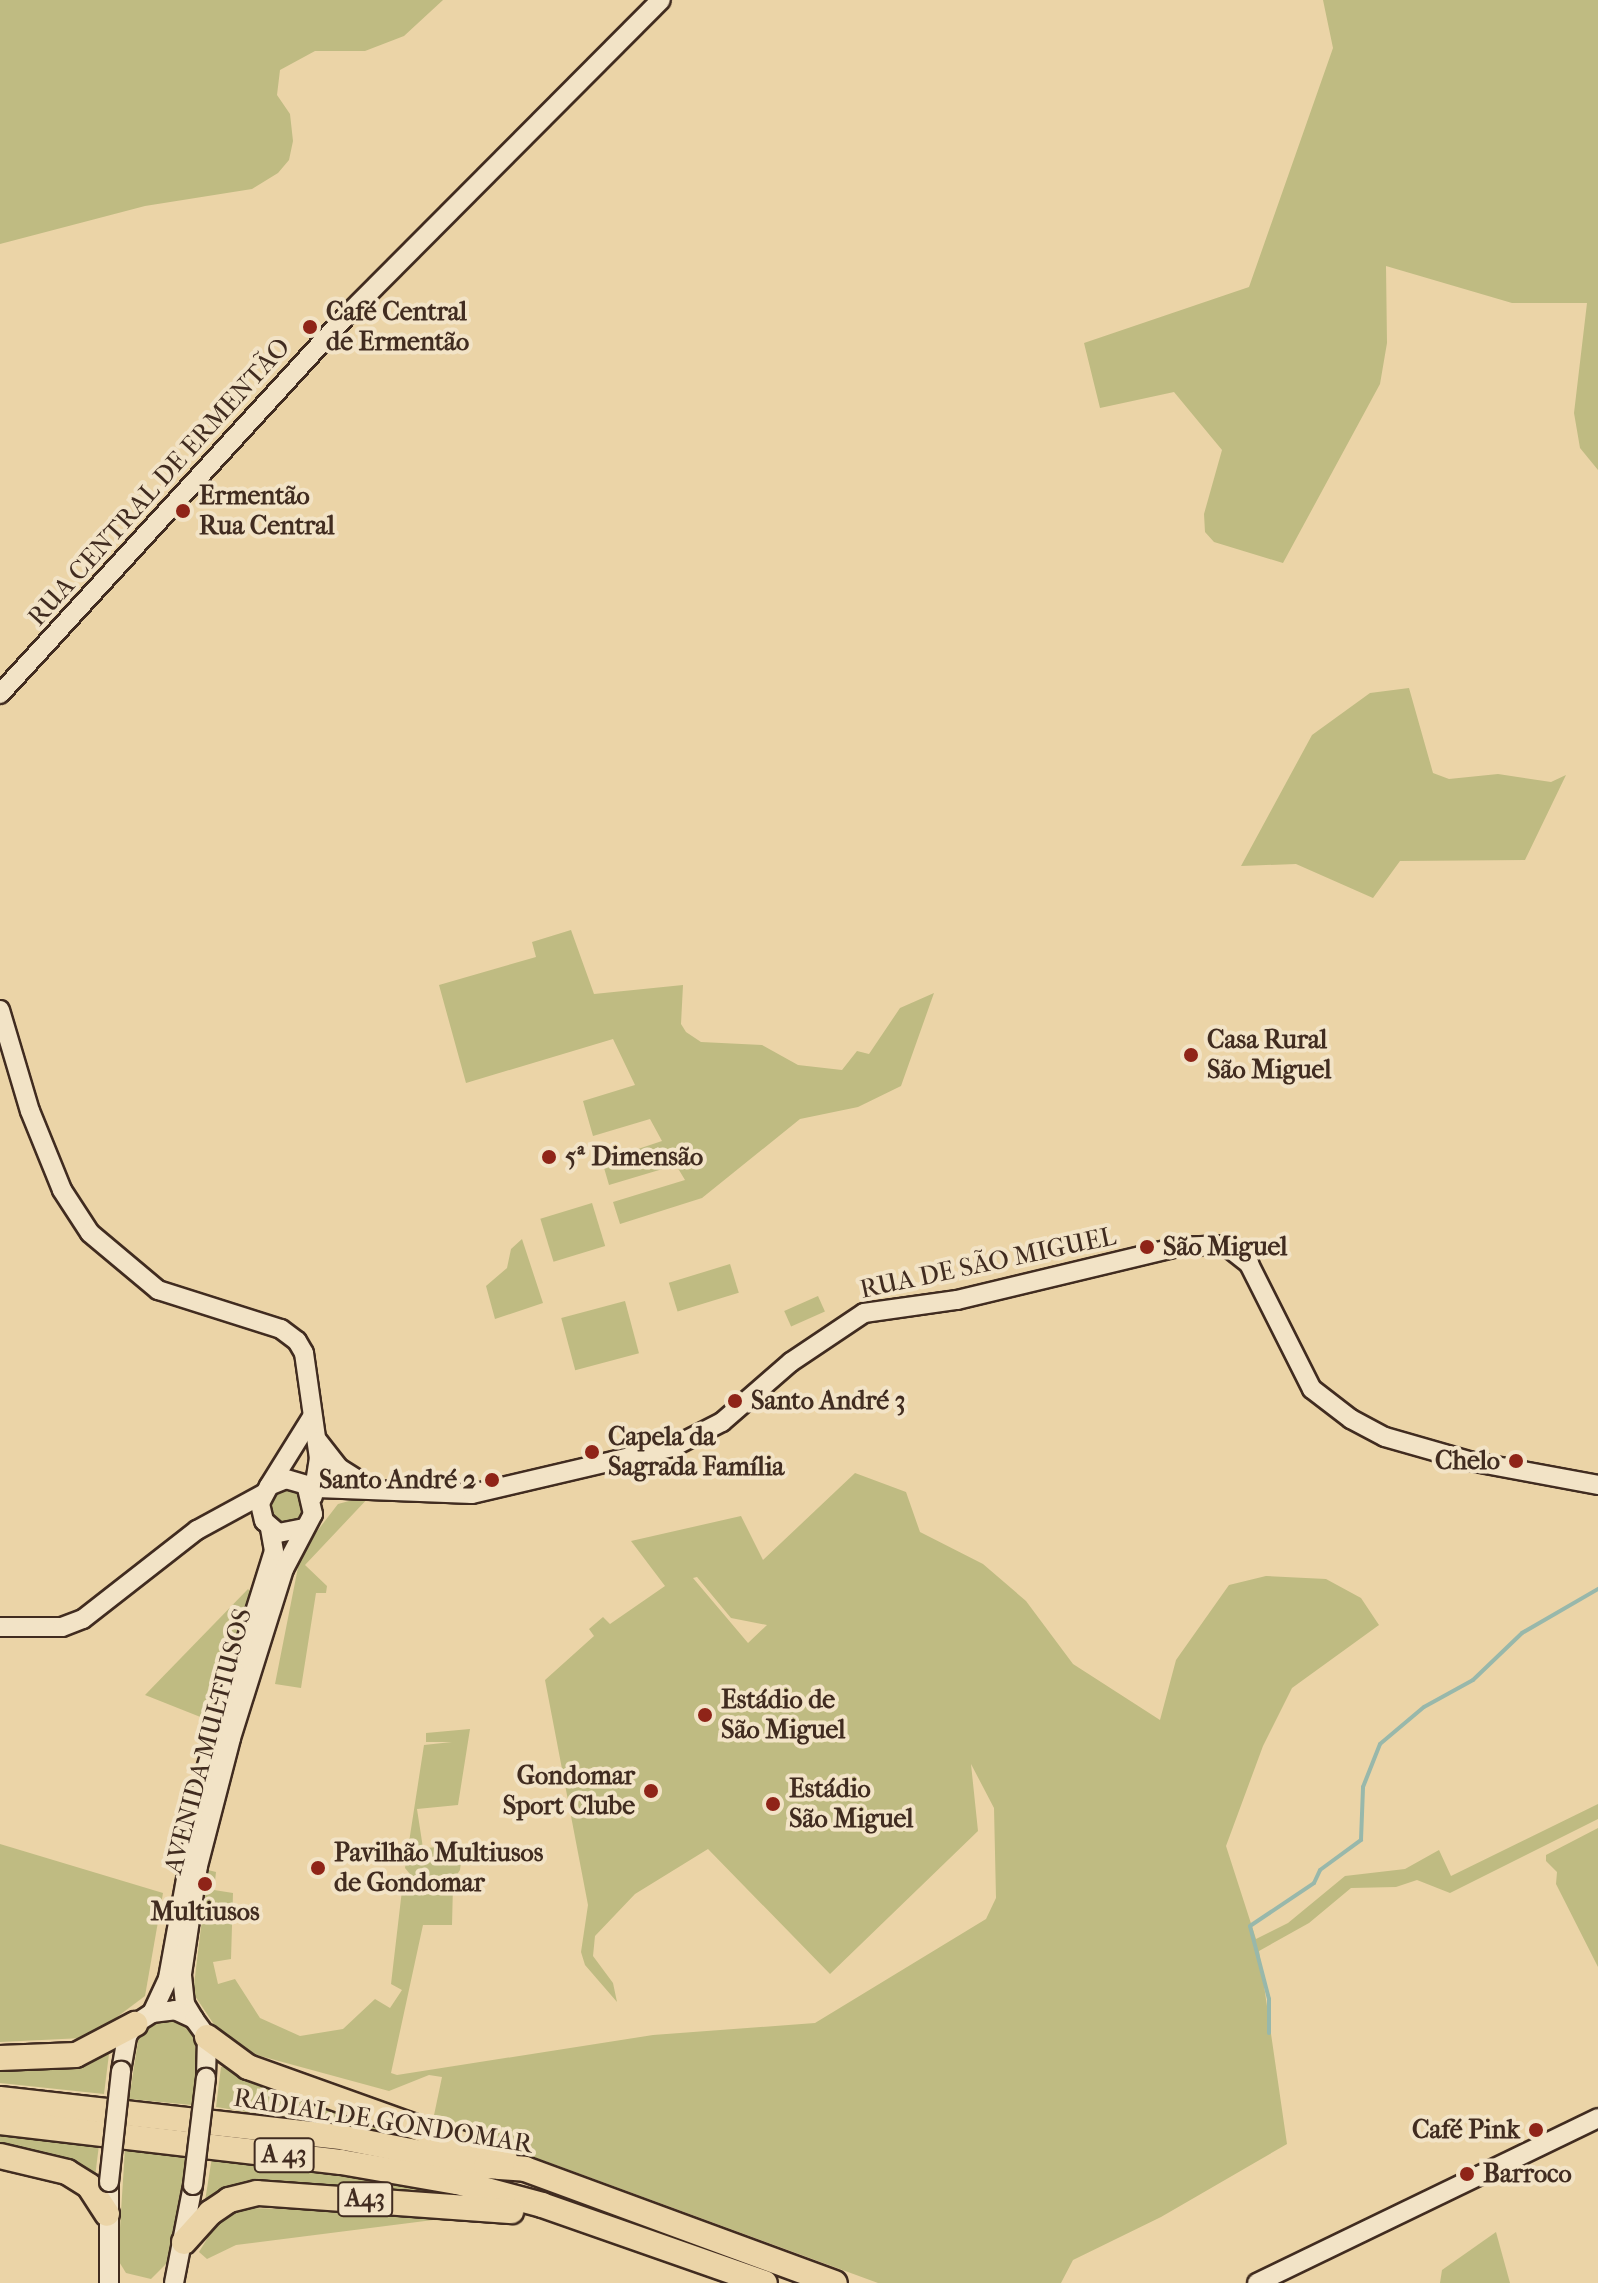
<!DOCTYPE html>
<html>
<head>
<meta charset="utf-8">
<style>
	body { margin:0 }
	#map { position:relative; width:1598px; height:2283px; overflow:hidden; background:#ebd4a7; font-family:"IM FELL French Canon",serif }
	div>[style] { position:absolute }
	[style*='--x'] { left:calc(var(--x)*1px); top:calc(var(--y)*1px); width:calc(var(--w)*1px); rotate:calc(var(--a)*1deg) }
	.green>* { inset:0; background:#bfbb82; transform-origin:0 0 }
	.round { border-radius:50% }
	.stream>* { height:4px; margin:-2px; padding:0 2px; transform-origin:2px; border-radius:2px; background:#98b8ab }
	.roads { filter:drop-shadow(2px 0 #412c20) drop-shadow(-2px 0 #412c20) drop-shadow(0 2px #412c20) drop-shadow(0 -2px #412c20) }
	.secondary>* { height:18px; margin:-9px; padding:0 9px; transform-origin:9px; border-radius:9px; background:#f2e3c6 }
	.highway>* { height:24px; margin:-12px; padding:0 12px; transform-origin:12px; border-radius:12px; background:#ebd4a7 }
	.bridges { filter:drop-shadow(2px 0 #412c20) drop-shadow(-2px 0 #412c20) drop-shadow(0 2px #412c20) drop-shadow(0 -2px #412c20) }
	.secondary-bridge>* { height:18px; margin:-9px; padding:0 9px; transform-origin:9px; border-radius:9px; background:#f2e3c6 }
	.dots>* { width:22px; height:22px; translate:-50% -50%; box-sizing:border-box; border:4px solid #f2e3c6; border-radius:50% }
	span { translate:-50% -50%; white-space:nowrap; text-align:center; line-height:1.15; -webkit-text-stroke:8px #f2e3c6; paint-order:stroke }
	.shield-label span { padding:2px 6px; background:#f2e3c6; border:2px solid; border-radius:6px; -webkit-text-stroke-width:0 }
	.shield-label { font-size:24px; color:#412c20; font-weight:700 }
	.poi-label { font-size:26px; color:#412c20; font-weight:700 }
	.left { translate:0 -50%; text-align:left }
	.right { translate:-100% -50%; text-align:right }
	.street-label { font-size:26px; color:#412c20 }
</style>
</head>
<body>
<div id="map">
	<div class="green">
		<i style="clip-path:polygon(0 0,443px 0,404px 36px,365px 51px,315px 51px,280px 70px,277px 95px,290px 114px,293px 141px,289px 160px,278px 173px,252px 189px,145px 206px,0 244px)"></i>
		<i style="clip-path:polygon(1323px 0,1598px 0,1598px 470px,1580px 448px,1574px 413px,1587px 303px,1512px 303px,1386px 266px,1387px 343px,1380px 384px,1283px 563px,1214px 542px,1205px 532px,1204px 514px,1222px 450px,1174px 392px,1100px 408px,1084px 343px,1249px 287px,1333px 48px)"></i>
		<i style="clip-path:polygon(1409px 688px,1433px 773px,1449px 779px,1498px 774px,1551px 782px,1566px 775px,1525px 860px,1400px 861px,1373px 898px,1296px 864px,1241px 866px,1312px 735px,1370px 693px)"></i>
		<i style="clip-path:polygon(571px 930px,594px 994px,683px 985px,681px 1024px,686px 1032px,701px 1042px,762px 1045px,798px 1065px,842px 1070px,857px 1051px,869px 1054px,900px 1008px,934px 993px,901px 1086px,858px 1107px,800px 1119px,702px 1198px,620px 1224px,613px 1202px,685px 1180px,676px 1165px,609px 1185px,602px 1161px,662px 1141px,650px 1119px,593px 1136px,583px 1101px,635px 1085px,613px 1039px,466px 1083px,439px 985px,536px 957px,532px 942px)"></i>
		<i style="left:592px;top:1203px;width:45px;height:54px;rotate:73deg"></i>
		<i style="clip-path:polygon(522px 1239px,543px 1303px,495px 1319px,486px 1286px,507px 1268px,511px 1249px)"></i>
		<i style="left:730px;top:1264px;width:30px;height:64px;rotate:73deg"></i>
		<i style="left:818px;top:1296px;width:17px;height:37px;rotate:66deg"></i>
		<i style="left:625px;top:1301px;width:54px;height:66px;rotate:75deg"></i>
		<i style="clip-path:polygon(evenodd,855px 1473px,906px 1492px,920px 1532px,983px 1564px,1026px 1601px,1073px 1664px,1160px 1720px,1176px 1660px,1229px 1585px,1266px 1576px,1326px 1579px,1361px 1598px,1379px 1625px,1292px 1688px,1263px 1746px,1226px 1846px,1256px 1939px,1288px 1923px,1345px 1876px,1405px 1869px,1439px 1850px,1451px 1876px,1598px 1804px,1598px 1819px,1450px 1893px,1417px 1880px,1396px 1887px,1351px 1888px,1309px 1923px,1259px 1951px,1287px 2144px,1161px 2217px,1073px 2260px,1061px 2283px,878px 2283px,433px 2120px,442px 2077px,429px 2075px,389px 2091px,242px 2051px,219px 2032px,193px 1993px,208px 1870px,216px 1872px,214px 1890px,233px 1893px,231px 1959px,213px 1962px,218px 1984px,235px 1979px,260px 2018px,300px 2036px,343px 2029px,375px 1999px,390px 2008px,402px 1990px,391px 1984px,402px 1890px,453px 1885px,452px 1925px,423px 1925px,391px 2073px,397px 2075px,653px 2035px,815px 2023px,986px 1919px,996px 1898px,994px 1808px,971px 1764px,978px 1831px,830px 1974px,708px 1849px,635px 1894px,595px 1936px,593px 1956px,613px 1983px,617px 2002px,585px 1965px,581px 1952px,588px 1905px,545px 1680px,594px 1636px,589px 1629px,603px 1617px,610px 1624px,665px 1586px,631px 1541px,741px 1516px,763px 1560px,855px 1473px,697px 1577px,731px 1618px,767px 1625px,748px 1643px,693px 1578px,697px 1577px)"></i>
		<i class="round" style="left:268px;top:1487px;width:38px;height:38px"></i>
		<i style="clip-path:polygon(371px 1495px,305px 1565px,327px 1586px,326px 1593px,316px 1593px,301px 1688px,275px 1684px,301px 1552px,338px 1504px)"></i>
		<i style="clip-path:polygon(248px 1589px,252px 1593px,208px 1720px,145px 1695px)"></i>
		<i style="clip-path:polygon(470px 1729px,458px 1805px,417px 1809px,423px 1848px,463px 1846px,460px 1870px,456px 1876px,414px 1879px,405px 1868px,424px 1745px,452px 1742px,426px 1742px,426px 1733px)"></i>
		<i style="clip-path:polygon(1598px 1828px,1598px 1967px,1556px 1884px,1557px 1872px,1546px 1861px,1546px 1855px)"></i>
		<i style="clip-path:polygon(0 1844px,163px 1893px,145px 1996px,101px 2029px,83px 2038px,0 2042px)"></i>
		<i style="clip-path:polygon(161px 2020px,181px 2023px,194px 2037px,198px 2065px,192px 2105px,129px 2099px,139px 2035px)"></i>
		<i style="clip-path:polygon(109px 2054px,104px 2094px,0 2083px,0 2066px,84px 2062px)"></i>
		<i style="clip-path:polygon(221px 2067px,231px 2067px,421px 2140px,216px 2107px)"></i>
		<i style="clip-path:polygon(0 2133px,99px 2145px,95px 2177px,0 2148px)"></i>
		<i style="clip-path:polygon(125px 2148px,187px 2155px,171px 2259px,151px 2279px,126px 2273px,118px 2260px)"></i>
		<i style="clip-path:polygon(212px 2157px,312px 2169px,461px 2195px,465px 2200px,243px 2186px,210px 2206px,205px 2201px)"></i>
		<i style="clip-path:polygon(245px 2208px,439px 2212px,489px 2218px,489px 2223px,433px 2220px,236px 2245px,207px 2259px,199px 2252px,218px 2221px)"></i>
		<i style="clip-path:polygon(1496px 2232px,1510px 2283px,1440px 2283px,1442px 2270px)"></i>
	</div>
	<div class="stream">
		<i style="--x:1269;--y:2033;--w:34;--a:-90"></i>
		<i style="--x:1269;--y:1999;--w:75;--a:-104.6"></i>
		<i style="--x:1250;--y:1926;--w:77;--a:-33.9"></i>
		<i style="--x:1314;--y:1883;--w:14;--a:-65"></i>
		<i style="--x:1320;--y:1870;--w:51;--a:-36.2"></i>
		<i style="--x:1361;--y:1840;--w:53;--a:-87.8"></i>
		<i style="--x:1363;--y:1787;--w:46;--a:-68.4"></i>
		<i style="--x:1380;--y:1744;--w:57;--a:-40.1"></i>
		<i style="--x:1424;--y:1707;--w:56;--a:-28.9"></i>
		<i style="--x:1473;--y:1680;--w:68;--a:-43.8"></i>
		<i style="--x:1522;--y:1633;--w:88;--a:-30.1"></i>
	</div>
	<div class="roads">
		<div class="secondary">
			<i style="--x:0;--y:694;--w:515;--a:-47.52"></i>
			<i style="--x:348;--y:314;--w:443;--a:-45.1"></i>
			<i style="--x:0;--y:1010;--w:105;--a:73.5"></i>
			<i style="--x:30;--y:1111;--w:85;--a:67.9"></i>
			<i style="--x:62;--y:1190;--w:51;--a:56.9"></i>
			<i style="--x:90;--y:1233;--w:89;--a:40"></i>
			<i style="--x:158;--y:1290;--w:129;--a:17.6"></i>
			<i style="--x:281;--y:1329;--w:20;--a:37"></i>
			<i style="--x:297;--y:1341;--w:14;--a:60"></i>
			<i style="--x:304;--y:1353;--w:106;--a:81.9"></i>
			<i style="--x:319;--y:1458;--w:39;--a:99"></i>
			<i style="--x:318;--y:1441;--w:34;--a:52"></i>
			<i style="--x:339;--y:1468;--w:36;--a:32"></i>
			<i style="--x:269;--y:1486;--w:81;--a:-58.1"></i>
			<i style="--x:304;--y:1528;--w:26;--a:169"></i>
			<i style="--x:278;--y:1533;--w:18;--a:-139"></i>
			<i style="--x:264;--y:1521;--w:18;--a:-103"></i>
			<i style="--x:260;--y:1503;--w:19;--a:-62"></i>
			<i style="--x:269;--y:1486;--w:18;--a:-22"></i>
			<i style="--x:286;--y:1479;--w:32;--a:16"></i>
			<i style="--x:317;--y:1488;--w:155;--a:2.2"></i>
			<i style="--x:472;--y:1494;--w:206;--a:-13.2"></i>
			<i style="--x:673;--y:1447;--w:55;--a:-27"></i>
			<i style="--x:722;--y:1422;--w:91;--a:-41"></i>
			<i style="--x:791;--y:1362;--w:88;--a:-33.9"></i>
			<i style="--x:864;--y:1313;--w:94;--a:-8"></i>
			<i style="--x:957;--y:1300;--w:226;--a:-13.5"></i>
			<i style="--x:1177;--y:1247;--w:48;--a:-2.4"></i>
			<i style="--x:1225;--y:1245;--w:31;--a:38"></i>
			<i style="--x:1249;--y:1264;--w:140;--a:63.3"></i>
			<i style="--x:1312;--y:1389;--w:49;--a:37.6"></i>
			<i style="--x:1351;--y:1419;--w:38;--a:28"></i>
			<i style="--x:1385;--y:1437;--w:87;--a:15.9"></i>
			<i style="--x:1469;--y:1461;--w:131;--a:10.5"></i>
			<i style="--x:0;--y:1627;--w:62;--a:0"></i>
			<i style="--x:62;--y:1627;--w:22;--a:-21"></i>
			<i style="--x:83;--y:1619;--w:145;--a:-38"></i>
			<i style="--x:197;--y:1530;--w:75;--a:-28.6"></i>
			<i style="--x:152;--y:2013;--w:38;--a:-65"></i>
			<i style="--x:168;--y:1978;--w:212;--a:-79.7"></i>
			<i style="--x:206;--y:1769;--w:228;--a:-72.7"></i>
			<i style="--x:274;--y:1551;--w:23;--a:-100"></i>
			<i style="--x:194;--y:2019;--w:17;--a:-121"></i>
			<i style="--x:185;--y:2004;--w:30;--a:-96"></i>
			<i style="--x:182;--y:1974;--w:109;--a:-81.6"></i>
			<i style="--x:198;--y:1866;--w:132;--a:-75.5"></i>
			<i style="--x:231;--y:1738;--w:177;--a:-72.6"></i>
			<i style="--x:284;--y:1569;--w:62;--a:-62.2"></i>
			<i style="--x:313;--y:1514;--w:27;--a:-103"></i>
			<i style="--x:121;--y:2071;--w:36;--a:-80"></i>
			<i style="--x:127;--y:2036;--w:14;--a:-56"></i>
			<i style="--x:135;--y:2024;--w:20;--a:-33"></i>
			<i style="--x:152;--y:2013;--w:23;--a:-7"></i>
			<i style="--x:175;--y:2010;--w:21;--a:25"></i>
			<i style="--x:194;--y:2019;--w:22;--a:54"></i>
			<i style="--x:207;--y:2037;--w:41;--a:91.4"></i>
			<i style="--x:109;--y:2182;--w:101;--a:90"></i>
			<i style="--x:174;--y:2283;--w:100;--a:-79"></i>
			<i style="--x:1257;--y:2283;--w:379;--a:-25.8"></i>
		</div>
		<div class="highway">
			<i style="--x:207;--y:2037;--w:51;--a:36.2"></i>
			<i style="--x:248;--y:2067;--w:273;--a:19.7"></i>
			<i style="--x:0;--y:2058;--w:76;--a:-2.3"></i>
			<i style="--x:76;--y:2055;--w:67;--a:-27.7"></i>
			<i style="--x:0;--y:2099;--w:347;--a:6.4"></i>
			<i style="--x:345;--y:2138;--w:144;--a:11.2"></i>
			<i style="--x:486;--y:2166;--w:39;--a:4"></i>
			<i style="--x:525;--y:2169;--w:330;--a:20.2"></i>
			<i style="--x:0;--y:2122;--w:343;--a:6.7"></i>
			<i style="--x:341;--y:2162;--w:118;--a:9.8"></i>
			<i style="--x:457;--y:2182;--w:88;--a:15.1"></i>
			<i style="--x:542;--y:2205;--w:236;--a:19.3"></i>
			<i style="--x:0;--y:2156;--w:69;--a:13.4"></i>
			<i style="--x:67;--y:2172;--w:26;--a:32"></i>
			<i style="--x:89;--y:2186;--w:33;--a:57"></i>
			<i style="--x:184;--y:2242;--w:39;--a:-48"></i>
			<i style="--x:210;--y:2213;--w:23;--a:-34"></i>
			<i style="--x:229;--y:2200;--w:29;--a:-14"></i>
			<i style="--x:257;--y:2193;--w:255;--a:4.1"></i>
		</div>
	</div>
	<div class="bridges">
		<div class="secondary-bridge">
			<i style="--x:109;--y:2182;--w:112;--a:-83.8"></i>
			<i style="--x:193;--y:2185;--w:108;--a:-83.1"></i>
		</div>
	</div>
	<div class="dots">
		<i style="left:310px;top:327px;background:#8f2418"></i>
		<i style="left:183px;top:511px;background:#8f2418"></i>
		<i style="left:1191px;top:1055px;background:#8f2418"></i>
		<i style="left:549px;top:1157px;background:#8f2418"></i>
		<i style="left:1147px;top:1247px;background:#8f2418"></i>
		<i style="left:735px;top:1401px;background:#8f2418"></i>
		<i style="left:592px;top:1452px;background:#8f2418"></i>
		<i style="left:1516px;top:1461px;background:#8f2418"></i>
		<i style="left:492px;top:1480px;background:#8f2418"></i>
		<i style="left:705px;top:1715px;background:#8f2418"></i>
		<i style="left:651px;top:1791px;background:#8f2418"></i>
		<i style="left:773px;top:1804px;background:#8f2418"></i>
		<i style="left:318px;top:1868px;background:#8f2418"></i>
		<i style="left:205px;top:1884px;background:#8f2418"></i>
		<i style="left:1536px;top:2130px;background:#8f2418"></i>
		<i style="left:1467px;top:2174px;background:#8f2418"></i>
	</div>
	<div class="shield-label">
		<span style="left:284px;top:2155px">A 43</span>
		<span style="left:365px;top:2199px">A43</span>
	</div>
	<div class="poi-label">
		<span class="left" style="left:326px;top:327px">Café Central<br>de Ermentão</span>
		<span class="left" style="left:199px;top:511px">Ermentão<br>Rua Central</span>
		<span class="left" style="left:1207px;top:1055px">Casa Rural<br>São Miguel</span>
		<span class="left" style="left:565px;top:1157px">5ª Dimensão</span>
		<span class="left" style="left:1163px;top:1247px">São Miguel</span>
		<span class="left" style="left:751px;top:1401px">Santo André 3</span>
		<span class="left" style="left:608px;top:1452px">Capela da<br>Sagrada Família</span>
		<span class="right" style="left:1500px;top:1461px">Chelo</span>
		<span class="right" style="left:476px;top:1480px">Santo André 2</span>
		<span class="left" style="left:721px;top:1715px">Estádio de<br>São Miguel</span>
		<span class="right" style="left:635px;top:1791px">Gondomar<br>Sport Clube</span>
		<span class="left" style="left:789px;top:1804px">Estádio<br>São Miguel</span>
		<span class="left" style="left:334px;top:1868px">Pavilhão Multiusos<br>de Gondomar</span>
		<span style="left:205px;top:1912px">Multiusos</span>
		<span class="right" style="left:1520px;top:2130px">Café Pink</span>
		<span class="left" style="left:1483px;top:2174px">Barroco</span>
	</div>
	<div class="street-label">
		<span style="left:159px;top:482px;rotate:-48deg">RUA CENTRAL DE ERMENTÃO</span>
		<span style="left:988px;top:1263px;rotate:-12deg">RUA DE SÃO MIGUEL</span>
		<span style="left:208px;top:1741px;rotate:-75deg">AVENIDA MULTIUSOS</span>
		<span style="left:383px;top:2121px;rotate:9deg">RADIAL DE GONDOMAR</span>
	</div>
</div>
</body>
</html>
